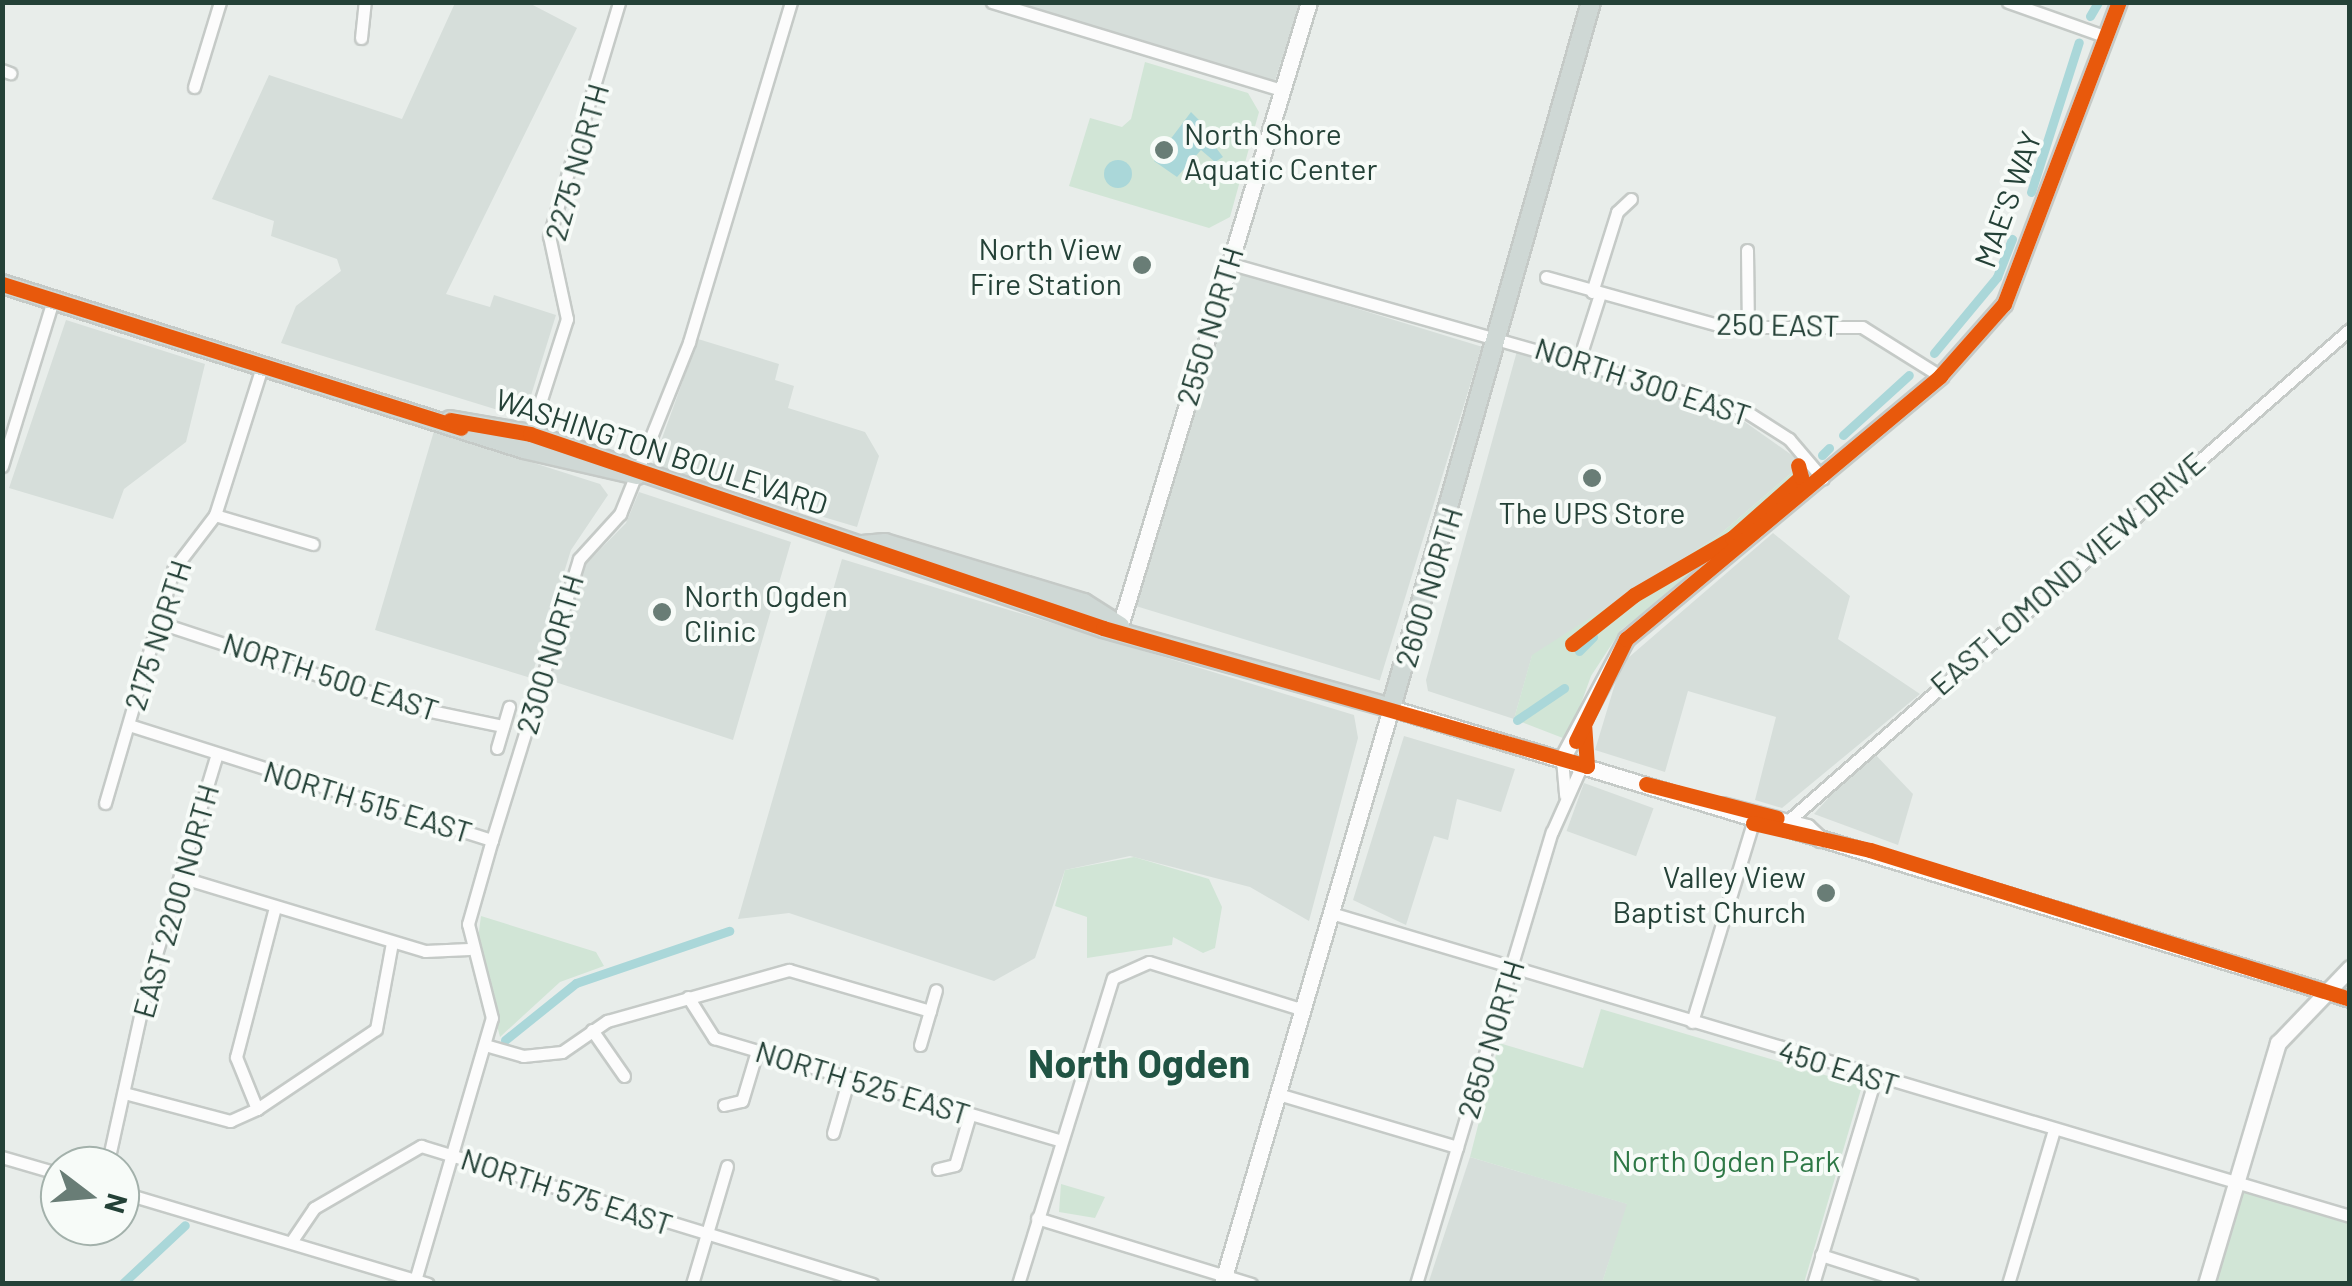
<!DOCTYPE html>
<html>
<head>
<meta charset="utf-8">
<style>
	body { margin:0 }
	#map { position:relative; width:2352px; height:1286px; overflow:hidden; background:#e8edea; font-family:Barlow,sans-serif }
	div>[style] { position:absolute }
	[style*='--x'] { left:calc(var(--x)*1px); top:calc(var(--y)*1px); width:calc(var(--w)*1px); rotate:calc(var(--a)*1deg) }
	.built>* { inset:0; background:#d6deda; transform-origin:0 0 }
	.green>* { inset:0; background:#d1e5d6 }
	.water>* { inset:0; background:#aad7d9 }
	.round { border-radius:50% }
	.canal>* { height:9px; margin:-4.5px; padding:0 4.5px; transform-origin:4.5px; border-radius:4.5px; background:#aad7d9 }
	.roads { filter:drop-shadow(2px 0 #c5cac7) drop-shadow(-2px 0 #c5cac7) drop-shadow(0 2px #c5cac7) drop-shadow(0 -2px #c5cac7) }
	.street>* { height:11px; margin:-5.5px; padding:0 5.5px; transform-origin:5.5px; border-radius:5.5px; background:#fcfcfc }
	.secondary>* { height:15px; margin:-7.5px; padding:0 7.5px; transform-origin:7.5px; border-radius:7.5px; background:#fcfcfc }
	.primary>* { height:18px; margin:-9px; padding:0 9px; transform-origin:9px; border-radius:9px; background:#cfd8d5 }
	.cycleway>* { height:15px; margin:-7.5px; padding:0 7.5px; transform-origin:7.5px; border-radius:7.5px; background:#e8590c }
	.dots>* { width:28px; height:28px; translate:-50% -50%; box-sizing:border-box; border:5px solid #f7fbf8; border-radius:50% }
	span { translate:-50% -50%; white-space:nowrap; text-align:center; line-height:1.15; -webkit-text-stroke:8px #f7fbf8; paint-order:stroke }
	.poi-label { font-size:30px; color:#244137 }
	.left { translate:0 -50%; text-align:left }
	.right { translate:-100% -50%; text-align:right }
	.street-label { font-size:30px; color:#244137 }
	.park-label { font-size:30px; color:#2e7846 }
	.district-label { font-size:40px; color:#205343; font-weight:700 }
	.frame { position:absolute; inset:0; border:5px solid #244137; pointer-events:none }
	.north { position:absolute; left:40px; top:1146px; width:100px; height:100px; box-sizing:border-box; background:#f7fbf8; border:2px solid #a3b1ab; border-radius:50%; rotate:106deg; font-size:28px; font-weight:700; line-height:40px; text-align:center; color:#244137 }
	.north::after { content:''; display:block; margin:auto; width:35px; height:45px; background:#697d76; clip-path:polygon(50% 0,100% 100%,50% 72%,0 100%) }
</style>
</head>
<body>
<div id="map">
	<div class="built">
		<i style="clip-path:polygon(455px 3px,529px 3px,577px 28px,446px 294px,490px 307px,494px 295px,556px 315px,524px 418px,281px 343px,296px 306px,341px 271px,337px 259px,271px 236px,274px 221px,212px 199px,269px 75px,402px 119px)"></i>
		<i style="clip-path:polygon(1017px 3px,1300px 3px,1275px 81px)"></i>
		<i style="left:1237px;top:272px;width:256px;height:349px;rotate:17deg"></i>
		<i style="clip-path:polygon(66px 320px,205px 364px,186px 442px,124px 489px,113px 519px,9px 488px)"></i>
		<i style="clip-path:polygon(698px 339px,779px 364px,775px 380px,794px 386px,788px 408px,865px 432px,879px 456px,857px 527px,652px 466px)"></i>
		<i style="clip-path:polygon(1517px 351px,1735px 415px,1803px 463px,1718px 536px,1532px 656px,1514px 719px,1428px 691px,1426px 680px)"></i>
		<i style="clip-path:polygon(434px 431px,600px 484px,608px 495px,571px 550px,531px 678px,375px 630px)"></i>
		<i style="clip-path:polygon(639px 492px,791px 542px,733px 740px,549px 680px,582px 568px,626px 523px)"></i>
		<i style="clip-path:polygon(1773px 533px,1850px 596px,1838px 639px,1920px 694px,1782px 808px,1755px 800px,1776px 717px,1688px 691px,1665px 772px,1595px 750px,1621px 664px)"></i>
		<i style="clip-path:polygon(842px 559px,1354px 715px,1358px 738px,1309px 921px,1250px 887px,1130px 856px,1065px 870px,1035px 958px,994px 981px,789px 913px,738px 919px)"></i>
		<i style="clip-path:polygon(1404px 736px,1515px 769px,1501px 812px,1457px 799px,1448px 840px,1434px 836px,1406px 925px,1353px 900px)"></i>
		<i style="clip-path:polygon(1871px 750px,1913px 794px,1898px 845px,1814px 814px)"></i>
		<i style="left:1584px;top:783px;width:74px;height:51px;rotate:20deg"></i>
		<i style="clip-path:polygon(1470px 1157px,1628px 1204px,1602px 1283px,1428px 1284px)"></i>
	</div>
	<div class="green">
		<i style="clip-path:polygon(1145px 62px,1248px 93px,1259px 112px,1230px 217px,1209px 228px,1069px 186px,1090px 118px,1122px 127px,1131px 119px)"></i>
		<i style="clip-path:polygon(1803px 463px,1816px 477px,1621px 630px,1591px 676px,1568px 740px,1514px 719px,1532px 655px,1718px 536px)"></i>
		<i style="clip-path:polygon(1134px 857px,1209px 879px,1222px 907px,1215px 948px,1203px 953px,1173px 937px,1172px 945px,1087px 958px,1087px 917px,1055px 906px,1065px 870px)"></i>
		<i style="clip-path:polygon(481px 916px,596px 952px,604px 966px,560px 982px,500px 1037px,477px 946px)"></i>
		<i style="clip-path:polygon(1601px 1009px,1862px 1086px,1804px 1283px,1602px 1283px,1627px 1204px,1470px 1157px,1499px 1043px,1583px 1068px)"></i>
		<i style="clip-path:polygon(1061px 1184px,1105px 1197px,1095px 1218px,1059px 1212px)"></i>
		<i style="clip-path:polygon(2243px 1192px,2349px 1224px,2349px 1283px,2215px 1283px)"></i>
	</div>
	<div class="water">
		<i style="clip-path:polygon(1191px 112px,1205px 126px,1193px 139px,1211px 141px,1223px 157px,1215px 162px,1201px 150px,1177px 177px,1154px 161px)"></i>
		<i class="round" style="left:1104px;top:160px;width:28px;height:28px"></i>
	</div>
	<div class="canal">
		<i style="--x:2090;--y:16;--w:16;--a:-60"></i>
		<i style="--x:2031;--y:192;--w:157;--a:-72.3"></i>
		<i style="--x:1934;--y:353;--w:99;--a:-50.3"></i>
		<i style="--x:1997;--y:277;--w:41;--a:-68.5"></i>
		<i style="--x:1843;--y:435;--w:89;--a:-42.3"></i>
		<i style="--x:1822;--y:455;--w:10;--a:-45"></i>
		<i style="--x:1579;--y:651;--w:20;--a:-45"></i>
		<i style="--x:1517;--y:720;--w:57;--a:-34.2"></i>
		<i style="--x:505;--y:1040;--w:91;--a:-38.8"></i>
		<i style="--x:576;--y:983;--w:162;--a:-18.8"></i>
		<i style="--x:122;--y:1284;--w:86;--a:-43.1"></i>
	</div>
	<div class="roads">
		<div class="street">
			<i style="--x:992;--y:2;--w:303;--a:16.9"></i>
			<i style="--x:2008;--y:2;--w:99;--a:19.5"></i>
			<i style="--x:361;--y:38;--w:36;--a:-84"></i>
			<i style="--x:2;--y:70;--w:9;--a:21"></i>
			<i style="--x:194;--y:87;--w:89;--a:-73"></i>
			<i style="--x:1747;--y:250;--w:77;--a:89.3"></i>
			<i style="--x:1228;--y:263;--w:534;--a:15.86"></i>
			<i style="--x:1742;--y:409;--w:56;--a:32.6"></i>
			<i style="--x:1789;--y:439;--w:52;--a:49.6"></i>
			<i style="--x:1546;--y:277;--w:186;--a:15.6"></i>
			<i style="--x:1725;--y:327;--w:137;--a:0"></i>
			<i style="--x:1862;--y:327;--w:92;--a:32.1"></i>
			<i style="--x:1592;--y:292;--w:84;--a:-72.6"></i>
			<i style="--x:1617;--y:212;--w:19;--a:-43"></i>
			<i style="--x:1583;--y:347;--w:56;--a:-72.2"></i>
			<i style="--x:530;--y:434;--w:121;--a:-72.2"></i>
			<i style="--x:567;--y:319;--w:85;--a:-102.2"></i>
			<i style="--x:549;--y:236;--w:244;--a:-73.3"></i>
			<i style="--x:2;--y:466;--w:174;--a:-72.9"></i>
			<i style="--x:215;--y:515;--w:102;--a:16.5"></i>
			<i style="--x:160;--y:623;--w:275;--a:18.2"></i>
			<i style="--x:421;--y:709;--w:84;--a:11.7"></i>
			<i style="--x:129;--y:725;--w:381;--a:17.6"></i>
			<i style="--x:497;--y:748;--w:43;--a:-73.7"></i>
			<i style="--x:1562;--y:759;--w:36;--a:85"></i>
			<i style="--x:105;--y:803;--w:243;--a:-73.7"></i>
			<i style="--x:173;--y:570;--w:69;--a:-52.6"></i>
			<i style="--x:215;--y:515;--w:158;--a:-72.4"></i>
			<i style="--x:1788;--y:821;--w:747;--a:-41.2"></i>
			<i style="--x:180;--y:877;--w:256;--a:16.8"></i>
			<i style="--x:425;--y:951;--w:44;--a:-2.6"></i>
			<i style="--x:1331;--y:913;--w:1063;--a:16.56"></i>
			<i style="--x:688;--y:997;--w:49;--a:57.6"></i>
			<i style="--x:714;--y:1038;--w:362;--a:16.5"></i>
			<i style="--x:1692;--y:1022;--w:208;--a:-73"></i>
			<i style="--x:592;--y:1030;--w:56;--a:55.2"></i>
			<i style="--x:485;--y:1045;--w:40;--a:16"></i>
			<i style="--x:523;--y:1056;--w:39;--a:-6"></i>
			<i style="--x:562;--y:1052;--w:55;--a:-34.6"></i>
			<i style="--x:607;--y:1021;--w:189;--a:-15.7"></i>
			<i style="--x:789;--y:970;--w:147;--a:16.2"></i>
			<i style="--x:920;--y:1045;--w:57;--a:-73.8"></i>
			<i style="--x:128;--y:1094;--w:106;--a:14.8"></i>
			<i style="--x:230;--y:1121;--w:30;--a:-24"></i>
			<i style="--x:257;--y:1109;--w:143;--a:-33.9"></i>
			<i style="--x:376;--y:1029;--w:87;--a:-79.5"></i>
			<i style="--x:1278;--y:1094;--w:187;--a:16.5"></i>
			<i style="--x:724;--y:1105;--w:18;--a:-13"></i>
			<i style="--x:742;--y:1101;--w:52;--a:-73.3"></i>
			<i style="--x:257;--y:1109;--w:56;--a:-112"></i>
			<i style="--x:236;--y:1057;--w:155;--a:-75.4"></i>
			<i style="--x:833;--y:1133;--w:57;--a:-73.8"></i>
			<i style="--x:2;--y:1157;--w:60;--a:16.3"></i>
			<i style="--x:107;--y:1166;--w:186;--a:-77.6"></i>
			<i style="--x:147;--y:984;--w:240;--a:-73.1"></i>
			<i style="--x:938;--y:1169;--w:17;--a:-13"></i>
			<i style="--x:955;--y:1165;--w:53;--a:-73.6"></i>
			<i style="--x:120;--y:1192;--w:321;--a:16.6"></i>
			<i style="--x:1037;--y:1218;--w:224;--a:17.1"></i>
			<i style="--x:291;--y:1242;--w:41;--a:-55.9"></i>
			<i style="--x:314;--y:1208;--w:124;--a:-30.1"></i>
			<i style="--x:421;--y:1146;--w:472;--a:17"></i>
			<i style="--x:1821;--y:1255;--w:96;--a:17.7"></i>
			<i style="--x:414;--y:1284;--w:277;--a:-73.7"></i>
			<i style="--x:492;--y:1018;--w:97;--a:-104.3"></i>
			<i style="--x:468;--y:924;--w:87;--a:-74.1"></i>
			<i style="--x:492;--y:840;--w:294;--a:-72.8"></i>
			<i style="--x:579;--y:559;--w:61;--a:-47.7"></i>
			<i style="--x:620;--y:514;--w:185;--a:-68.1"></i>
			<i style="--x:689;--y:342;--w:355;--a:-73.3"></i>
			<i style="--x:692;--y:1284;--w:123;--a:-73.5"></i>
			<i style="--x:1018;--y:1284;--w:320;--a:-72.8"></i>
			<i style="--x:1113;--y:978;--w:39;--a:-24"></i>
			<i style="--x:1149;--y:962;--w:162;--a:17.2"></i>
			<i style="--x:1416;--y:1284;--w:472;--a:-73.3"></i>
			<i style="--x:1552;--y:832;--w:73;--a:-65.9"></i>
			<i style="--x:1813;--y:1284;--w:215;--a:-73.2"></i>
			<i style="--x:2008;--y:1284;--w:158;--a:-73.4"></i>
		</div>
		<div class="secondary">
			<i style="--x:1120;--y:626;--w:652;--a:-73.15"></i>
			<i style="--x:1562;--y:759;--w:136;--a:-61.9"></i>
			<i style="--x:1626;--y:639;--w:410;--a:-39.9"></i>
			<i style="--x:1940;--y:376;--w:96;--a:-48.4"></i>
			<i style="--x:2004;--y:304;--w:323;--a:-69.2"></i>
			<i style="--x:1722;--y:805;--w:88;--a:14.5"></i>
			<i style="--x:1807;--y:827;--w:18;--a:43"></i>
			<i style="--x:1222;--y:1284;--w:600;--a:-73.65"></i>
			<i style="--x:1391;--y:708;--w:1002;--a:16.88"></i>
			<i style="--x:2206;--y:1284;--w:252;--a:-73.4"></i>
			<i style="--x:2278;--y:1043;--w:104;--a:-46.2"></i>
		</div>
		<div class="primary">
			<i style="--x:2;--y:284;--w:547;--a:17.54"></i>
			<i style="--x:524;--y:449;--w:116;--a:13"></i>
			<i style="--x:450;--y:420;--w:81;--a:9.9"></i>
			<i style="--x:530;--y:434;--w:605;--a:18.7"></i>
			<i style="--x:1103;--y:628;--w:299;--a:15.5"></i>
			<i style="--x:1391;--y:708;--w:734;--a:-74.18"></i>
			<i style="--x:862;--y:545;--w:23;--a:-5"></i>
			<i style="--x:885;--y:543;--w:208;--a:16.8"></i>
			<i style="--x:1084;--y:603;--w:43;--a:32.6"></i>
		</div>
	</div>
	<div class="cycleway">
		<i style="--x:2;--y:284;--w:481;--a:17.4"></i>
		<i style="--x:450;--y:420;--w:81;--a:9.9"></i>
		<i style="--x:530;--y:434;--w:605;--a:18.7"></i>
		<i style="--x:1103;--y:628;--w:503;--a:15.91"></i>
		<i style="--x:1587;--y:766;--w:39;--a:-94"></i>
		<i style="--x:1572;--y:644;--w:79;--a:-38.3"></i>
		<i style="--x:1634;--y:595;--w:113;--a:-30.2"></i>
		<i style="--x:1732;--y:538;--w:92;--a:-41.5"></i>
		<i style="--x:1801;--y:477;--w:12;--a:-104"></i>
		<i style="--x:1576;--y:741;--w:114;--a:-63.9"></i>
		<i style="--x:1626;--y:639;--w:410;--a:-39.9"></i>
		<i style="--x:1940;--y:376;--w:96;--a:-48.4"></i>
		<i style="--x:2004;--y:304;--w:323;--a:-69.2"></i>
		<i style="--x:1646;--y:784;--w:135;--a:14.5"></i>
		<i style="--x:1753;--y:823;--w:120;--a:13"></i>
		<i style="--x:1870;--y:850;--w:503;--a:17.25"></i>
	</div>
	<div class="dots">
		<i style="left:1164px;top:150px;background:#697d76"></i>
		<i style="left:1142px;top:265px;background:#697d76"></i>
		<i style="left:1592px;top:478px;background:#697d76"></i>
		<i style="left:662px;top:612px;background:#697d76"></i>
		<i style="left:1826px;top:893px;background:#697d76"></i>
	</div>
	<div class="poi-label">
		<span class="left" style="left:1184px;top:150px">North Shore<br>Aquatic Center</span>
		<span class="right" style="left:1122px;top:265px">North View<br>Fire Station</span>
		<span style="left:1592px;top:512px">The UPS Store</span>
		<span class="left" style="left:684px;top:612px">North Ogden<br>Clinic</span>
		<span class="right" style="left:1806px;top:893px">Valley View<br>Baptist Church</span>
	</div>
	<div class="street-label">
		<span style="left:576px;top:162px;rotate:-74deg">2275 NORTH</span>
		<span style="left:2007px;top:199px;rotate:-70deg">MAE'S WAY</span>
		<span style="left:1778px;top:324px;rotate:1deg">250 EAST</span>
		<span style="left:1209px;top:326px;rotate:-73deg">2550 NORTH</span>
		<span style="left:1643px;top:381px;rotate:18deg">NORTH 300 EAST</span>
		<span style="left:662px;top:451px;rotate:18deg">WASHINGTON BOULEVARD</span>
		<span style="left:2067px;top:573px;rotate:-41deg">EAST LOMOND VIEW DRIVE</span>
		<span style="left:1428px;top:587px;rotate:-73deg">2600 NORTH</span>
		<span style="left:157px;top:635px;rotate:-72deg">2175 NORTH</span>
		<span style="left:549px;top:654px;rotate:-73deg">2300 NORTH</span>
		<span style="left:331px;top:676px;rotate:18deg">NORTH 500 EAST</span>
		<span style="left:368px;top:801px;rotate:17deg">NORTH 515 EAST</span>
		<span style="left:175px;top:901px;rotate:-74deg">EAST 2200 NORTH</span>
		<span style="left:1490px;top:1039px;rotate:-73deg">2650 NORTH</span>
		<span style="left:1839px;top:1067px;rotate:17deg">450 EAST</span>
		<span style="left:863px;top:1082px;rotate:17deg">NORTH 525 EAST</span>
		<span style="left:567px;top:1191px;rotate:18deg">NORTH 575 EAST</span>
	</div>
	<div class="park-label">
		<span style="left:1726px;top:1160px">North Ogden Park</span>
	</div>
	<div class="district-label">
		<span style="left:1139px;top:1062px">North Ogden</span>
	</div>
	<div class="frame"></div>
	<div class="north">N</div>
</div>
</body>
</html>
